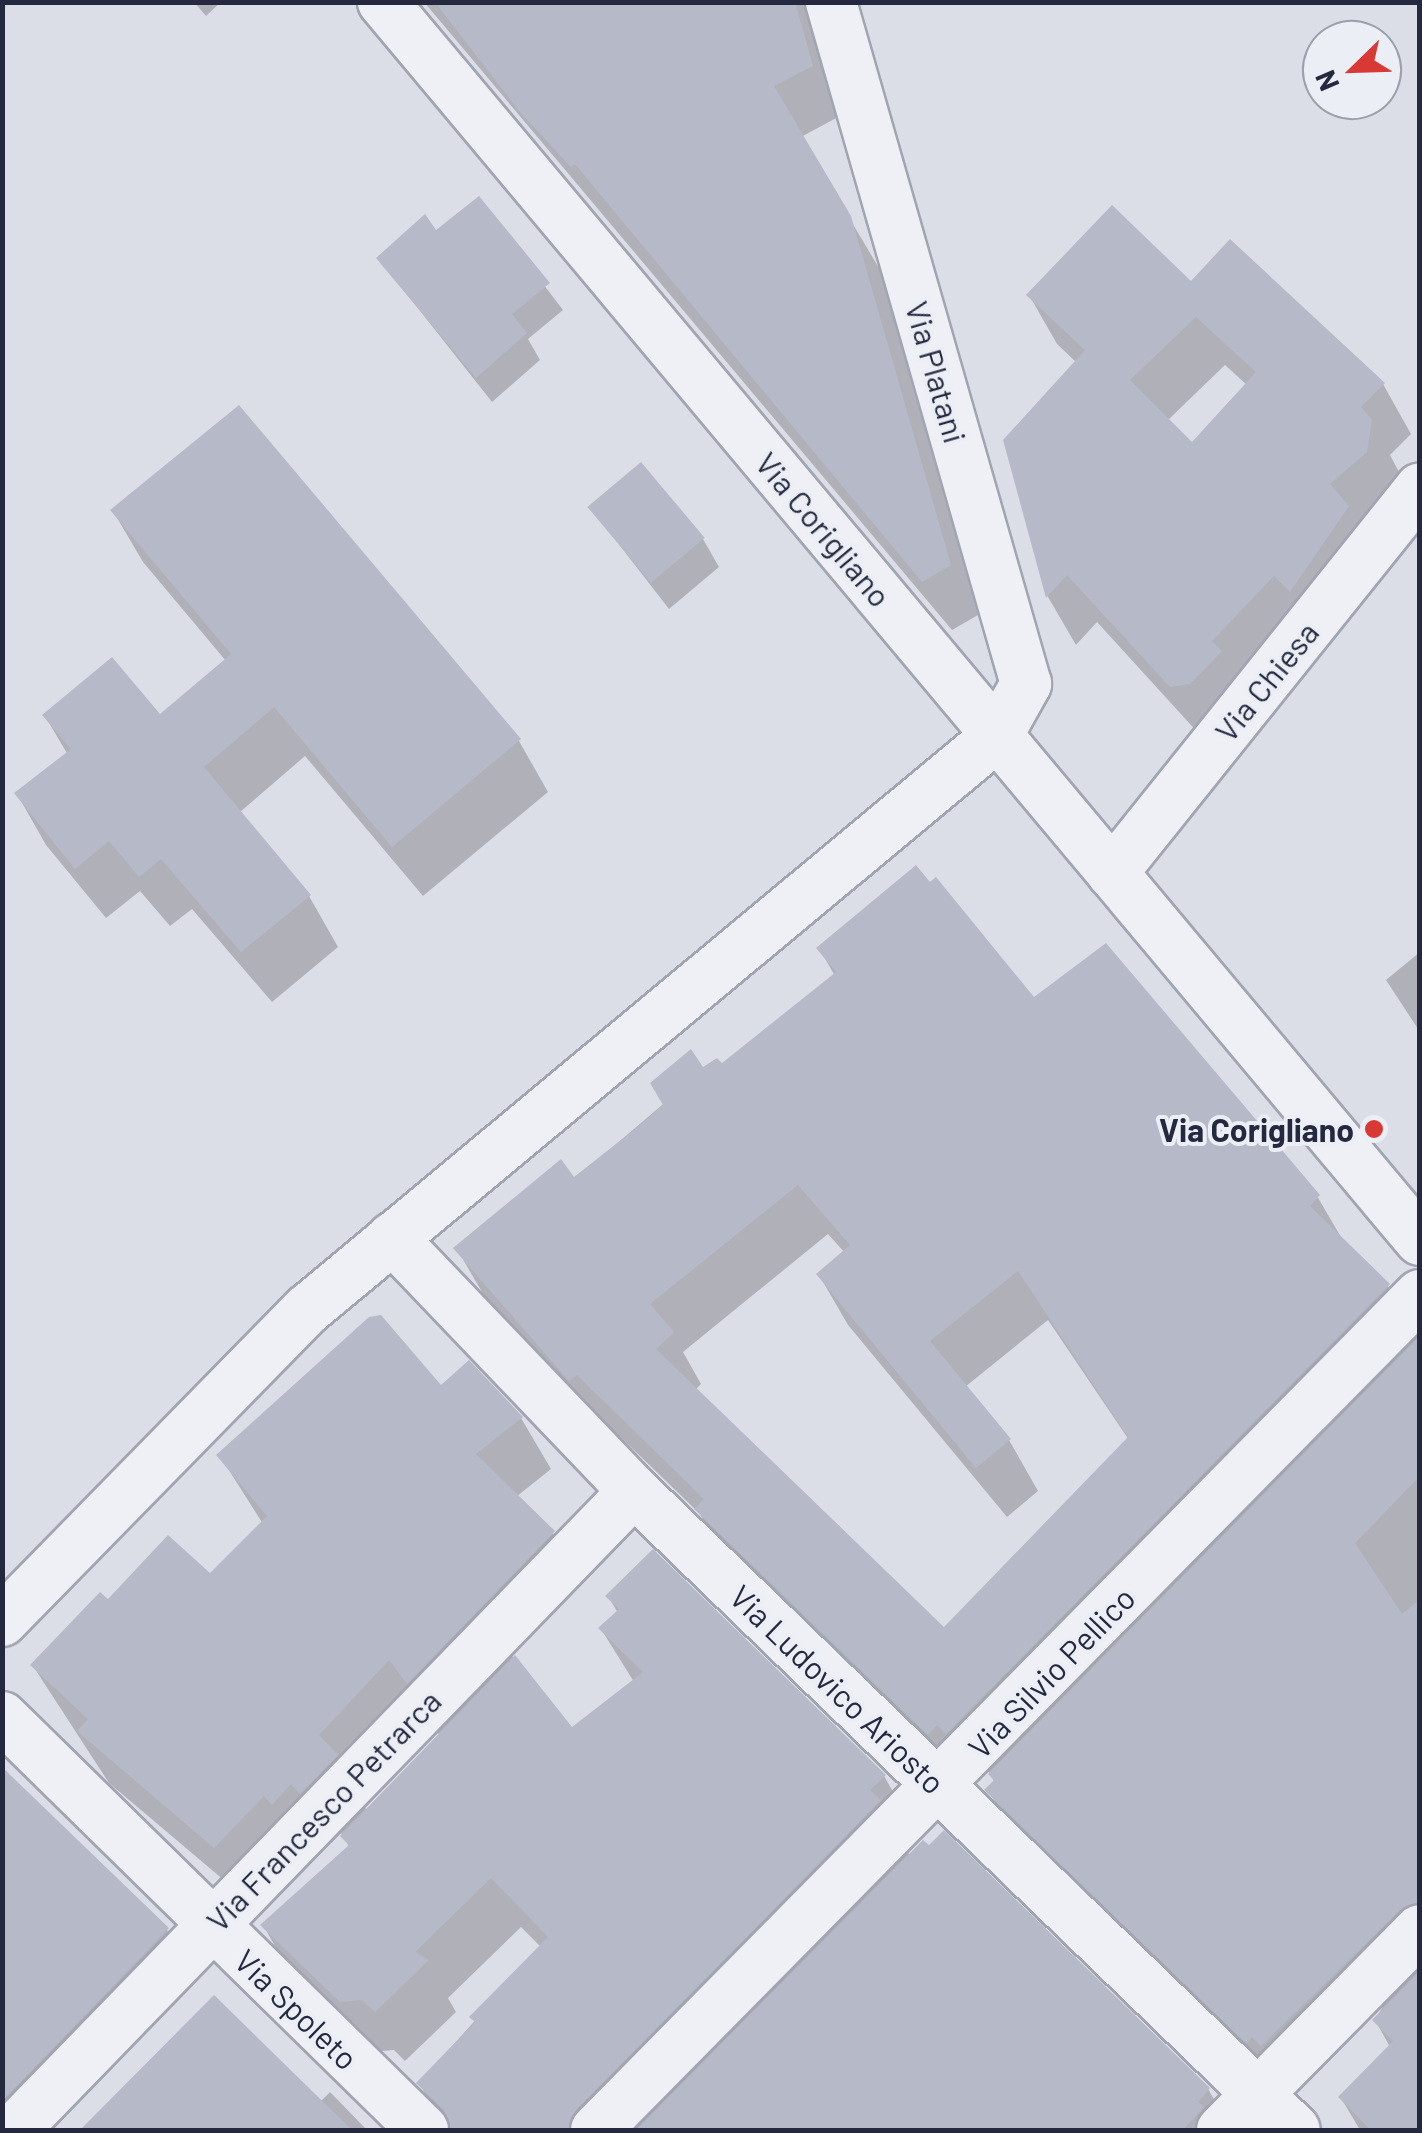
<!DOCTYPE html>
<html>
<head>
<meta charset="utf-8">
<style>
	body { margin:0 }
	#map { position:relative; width:1422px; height:2133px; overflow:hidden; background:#dcdee7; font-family:Barlow,sans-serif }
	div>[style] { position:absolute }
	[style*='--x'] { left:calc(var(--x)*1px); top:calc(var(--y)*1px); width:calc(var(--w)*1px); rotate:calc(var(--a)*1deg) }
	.shadow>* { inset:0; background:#0003 }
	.building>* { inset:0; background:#b6b9c8; transform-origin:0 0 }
	.roads { filter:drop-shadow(2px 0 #a1a4b1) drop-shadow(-2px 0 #a1a4b1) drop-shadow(0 2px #a1a4b1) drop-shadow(0 -2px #a1a4b1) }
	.minor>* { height:50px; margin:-25px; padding:0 25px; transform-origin:25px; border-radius:25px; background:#eff0f5 }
	.dots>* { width:28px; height:28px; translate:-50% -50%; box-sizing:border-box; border:5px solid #ebeef5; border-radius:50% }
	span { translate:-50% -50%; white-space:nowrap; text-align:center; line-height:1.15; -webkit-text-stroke:8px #ebeef5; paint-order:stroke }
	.street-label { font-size:32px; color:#24293f }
	.poi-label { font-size:32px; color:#24293f; font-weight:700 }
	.right { translate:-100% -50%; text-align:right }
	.frame { position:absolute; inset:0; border:5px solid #24293f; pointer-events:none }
	.north { position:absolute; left:1302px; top:20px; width:100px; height:100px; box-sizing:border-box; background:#ebeef5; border:2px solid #9b9fac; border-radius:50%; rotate:247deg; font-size:28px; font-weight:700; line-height:40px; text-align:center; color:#24293f }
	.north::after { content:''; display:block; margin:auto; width:35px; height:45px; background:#d83935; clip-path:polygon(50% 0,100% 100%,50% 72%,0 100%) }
</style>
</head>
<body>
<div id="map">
	<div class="shadow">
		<i style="clip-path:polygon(194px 2px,221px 2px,206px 16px)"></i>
		<i style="clip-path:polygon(424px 2px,808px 2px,840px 116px,801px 137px,879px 268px,978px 615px,952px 630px)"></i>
		<i style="clip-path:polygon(479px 200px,563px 310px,528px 339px,540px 360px,492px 402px,379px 259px,436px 233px)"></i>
		<i style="clip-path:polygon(evenodd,1191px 284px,1383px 384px,1411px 434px,1390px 455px,1399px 472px,1394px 502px,1200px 735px,1097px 622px,1076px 645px,1048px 597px,1005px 440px,1077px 363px,1057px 344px,1029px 295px,1191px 284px,1225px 365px,1247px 385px,1192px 446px,1167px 421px,1225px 365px)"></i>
		<i style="clip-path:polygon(590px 507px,703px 539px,719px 567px,669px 609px)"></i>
		<i style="clip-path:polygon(113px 511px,519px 741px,548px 792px,423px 896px,305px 756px,239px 813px,309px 896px,338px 947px,272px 1002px,192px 909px,170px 926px,140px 891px,106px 918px,46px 845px,17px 794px,68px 755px,45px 716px,159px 718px,226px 661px,143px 562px)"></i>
		<i style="clip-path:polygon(evenodd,819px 948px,1034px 1000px,1317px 1196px,1345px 1244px,1388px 1286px,1419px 1340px,1420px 2130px,1360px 2130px,1341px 2098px,1390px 2047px,1375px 2020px,1385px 2003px,1291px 2095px,1017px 1841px,988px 1790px,995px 1783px,988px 1771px,976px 1783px,967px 1774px,958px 1784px,726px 1560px,699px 1513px,607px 1424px,599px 1430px,486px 1299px,457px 1249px,574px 1180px,702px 1071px,722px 1066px,835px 976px,819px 948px,828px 1234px,845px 1253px,819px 1275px,848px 1325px,1007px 1517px,1038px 1491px,1009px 1440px,965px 1387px,1048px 1320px,1129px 1440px,944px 1631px,695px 1390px,701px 1384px,683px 1352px,828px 1234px)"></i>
		<i style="clip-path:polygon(1420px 952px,1420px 1032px,1386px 980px)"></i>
		<i style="clip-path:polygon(evenodd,440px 1388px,521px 1418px,551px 1469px,516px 1497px,553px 1533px,582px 1584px,512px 1656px,572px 1731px,634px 1682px,601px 1629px,618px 1613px,608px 1596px,884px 1776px,913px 1827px,901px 1839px,910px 1856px,1208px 2089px,1232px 2130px,446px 2130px,419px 2083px,541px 1947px,521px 1927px,448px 1998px,456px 2012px,405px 2061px,394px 2050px,371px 2052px,292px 1976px,263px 1925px,350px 1848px,341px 1833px,331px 1843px,322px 1834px,245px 1898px,109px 1783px,33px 1666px,108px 1602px,210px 1576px,263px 1524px,220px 1456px,440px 1388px,420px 1709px,440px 1736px,367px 1811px,351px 1782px,420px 1709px)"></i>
		<i style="clip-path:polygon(2px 1769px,167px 1930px,197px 1981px,51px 2130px,2px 2130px)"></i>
		<i style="clip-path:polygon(214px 1999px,320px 2102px,330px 2092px,367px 2130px,83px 2130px)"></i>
	</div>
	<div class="building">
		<i style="clip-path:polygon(435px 2px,795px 2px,813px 66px,774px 86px,851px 216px,951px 565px,922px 582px,575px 164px,571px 167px,519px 111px)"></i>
		<i style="clip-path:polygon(479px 196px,550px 283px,512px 314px,527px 333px,476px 378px,376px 258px,425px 214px,436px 230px)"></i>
		<i style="clip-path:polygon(evenodd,1112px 205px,1191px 281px,1230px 239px,1385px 383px,1361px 407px,1372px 420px,1367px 452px,1330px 484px,1349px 506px,1290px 592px,1274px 576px,1212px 641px,1222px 651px,1190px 684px,1170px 687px,1067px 575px,1046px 598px,1003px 440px,1085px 350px,1026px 295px,1112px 205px,1196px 317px,1256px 372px,1192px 442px,1130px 380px,1196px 317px)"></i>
		<i style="clip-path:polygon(239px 405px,521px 739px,392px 847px,274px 707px,204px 767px,311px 895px,241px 952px,161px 859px,139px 877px,109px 841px,75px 869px,14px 793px,71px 749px,42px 715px,112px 657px,160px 714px,231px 654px,110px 510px)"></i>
		<i style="left:641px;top:462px;width:99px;height:70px;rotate:50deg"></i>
		<i style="clip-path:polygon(evenodd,916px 865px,930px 882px,936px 877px,1034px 997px,1106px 943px,1320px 1195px,1310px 1206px,1390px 1284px,946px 1734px,937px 1725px,928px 1735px,694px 1509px,704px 1499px,577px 1375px,569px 1381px,453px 1248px,561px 1159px,574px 1177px,640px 1125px,663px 1105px,650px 1083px,691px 1049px,703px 1067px,717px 1058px,722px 1063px,836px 972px,816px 948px,916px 865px,798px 1185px,850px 1245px,816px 1274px,976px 1468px,1011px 1439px,930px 1341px,1018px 1271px,1128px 1437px,944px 1627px,656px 1349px,674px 1332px,650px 1304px,798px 1185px)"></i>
		<i style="clip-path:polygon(381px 1315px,441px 1385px,469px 1360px,523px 1417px,476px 1454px,555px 1531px,407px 1684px,389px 1660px,319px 1735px,338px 1755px,300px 1794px,291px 1784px,272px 1805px,264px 1796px,214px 1848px,77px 1731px,88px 1719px,30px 1665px,100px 1592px,108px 1599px,168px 1535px,210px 1573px,267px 1516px,216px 1455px,369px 1317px)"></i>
		<i style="clip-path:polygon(1420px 1336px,1420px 1476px,1355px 1543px,1402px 1614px,1420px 1599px,1420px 1902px,1400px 1910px,1261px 2046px,1252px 2037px,1247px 2044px,984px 1790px,994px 1780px,988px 1774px)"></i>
		<i style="clip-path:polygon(653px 1549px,886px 1775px,870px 1790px,881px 1800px,576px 2110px,568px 2130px,451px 2130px,444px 2110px,416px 2083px,475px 2022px,469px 2017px,548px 1937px,491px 1878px,415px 1952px,429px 1960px,375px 2012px,362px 2000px,340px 2002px,260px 1925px,349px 1845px,340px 1836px,515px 1655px,572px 1727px,643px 1672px,598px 1628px,619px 1609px,605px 1596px)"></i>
		<i style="clip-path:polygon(2px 1767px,169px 1928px,2px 2101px)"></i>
		<i style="clip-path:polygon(944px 1830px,1210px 2088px,1198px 2102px,1204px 2107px,1183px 2130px,636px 2130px,923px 1840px,929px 1845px)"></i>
		<i style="clip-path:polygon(1420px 1971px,1420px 2130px,1371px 2130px,1338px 2097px,1393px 2041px,1372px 2020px)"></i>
		<i style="clip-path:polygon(214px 1995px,352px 2130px,80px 2130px)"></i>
	</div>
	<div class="roads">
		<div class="minor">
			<i style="--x:383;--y:2;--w:1615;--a:50.05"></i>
			<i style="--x:1112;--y:873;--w:493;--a:-51.3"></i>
			<i style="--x:392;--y:1238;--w:350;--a:46.3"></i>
			<i style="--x:634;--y:1491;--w:919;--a:44.03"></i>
			<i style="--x:2;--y:1621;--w:437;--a:-45.6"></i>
			<i style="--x:308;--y:1309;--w:896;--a:-39.75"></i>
			<i style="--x:997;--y:736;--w:60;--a:-60.9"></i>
			<i style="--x:1026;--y:684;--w:709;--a:-105.96"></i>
			<i style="--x:2;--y:1717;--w:590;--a:44.45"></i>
			<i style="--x:14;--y:2130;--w:890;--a:-45.86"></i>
			<i style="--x:596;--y:2130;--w:1173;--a:-45.38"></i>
			<i style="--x:1222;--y:2130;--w:281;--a:-45.3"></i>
		</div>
	</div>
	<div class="dots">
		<i style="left:1374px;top:1129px;background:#d83935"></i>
	</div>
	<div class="street-label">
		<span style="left:937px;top:372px;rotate:74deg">Via Platani</span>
		<span style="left:824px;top:529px;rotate:50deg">Via Corigliano</span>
		<span style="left:1266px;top:681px;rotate:-51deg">Via Chiesa</span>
		<span style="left:1051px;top:1672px;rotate:-46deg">Via Silvio Pellico</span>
		<span style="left:838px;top:1689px;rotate:44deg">Via Ludovico Ariosto</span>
		<span style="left:323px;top:1810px;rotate:-46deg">Via Francesco Petrarca</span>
		<span style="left:297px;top:2009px;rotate:44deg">Via Spoleto</span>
	</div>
	<div class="poi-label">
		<span class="right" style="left:1354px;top:1129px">Via Corigliano</span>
	</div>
	<div class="frame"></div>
	<div class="north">N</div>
</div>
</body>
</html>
